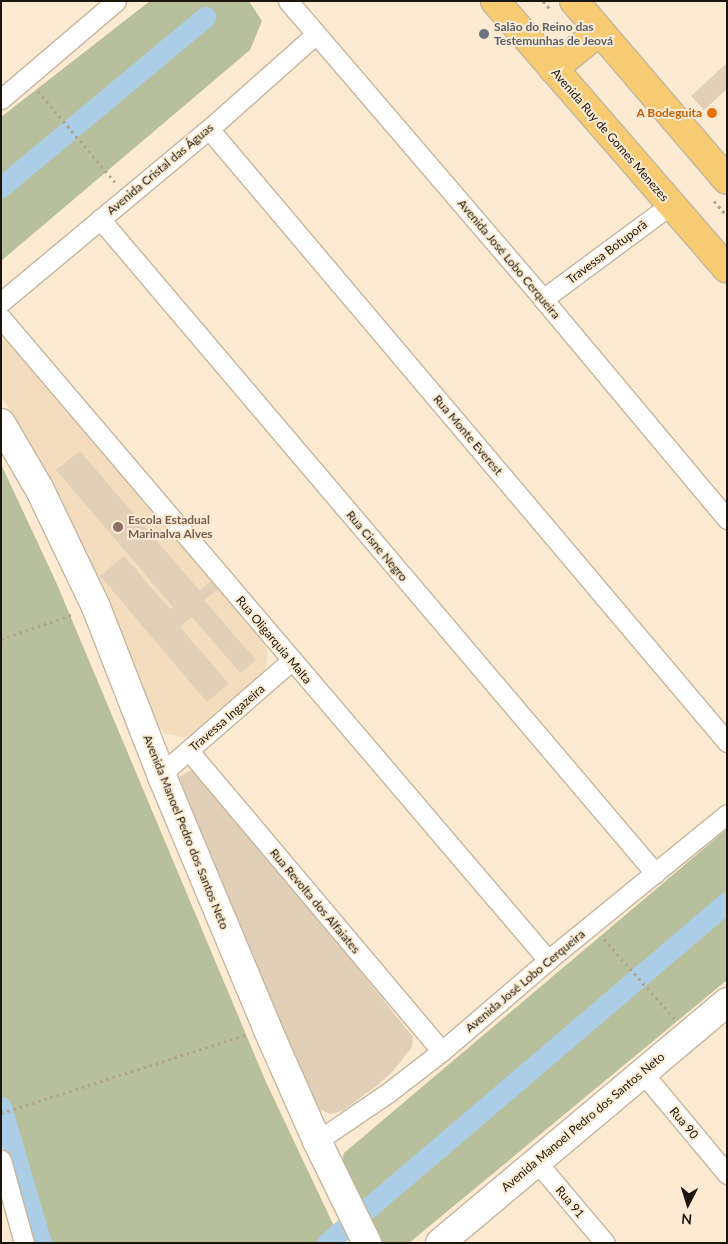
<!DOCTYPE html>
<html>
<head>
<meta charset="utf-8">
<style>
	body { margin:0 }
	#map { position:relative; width:728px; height:1244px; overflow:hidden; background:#fcebd2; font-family:Lato,sans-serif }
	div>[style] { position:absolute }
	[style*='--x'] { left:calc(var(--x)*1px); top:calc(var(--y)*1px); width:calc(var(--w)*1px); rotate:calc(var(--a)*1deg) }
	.built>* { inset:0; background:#f3ddbe }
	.green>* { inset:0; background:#b8bf9c }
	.canal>* { height:21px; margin:-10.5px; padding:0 10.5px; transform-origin:10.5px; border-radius:10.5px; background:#abcde5 }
	.building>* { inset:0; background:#e1cfb7 }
	.path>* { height:3px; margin-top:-1.5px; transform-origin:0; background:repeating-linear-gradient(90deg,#afa28f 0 2.5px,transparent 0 6.5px) }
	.roads { filter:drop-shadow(1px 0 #c7b69f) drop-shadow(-1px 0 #c7b69f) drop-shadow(0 1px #c7b69f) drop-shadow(0 -1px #c7b69f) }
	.street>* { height:19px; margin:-9.5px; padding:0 9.5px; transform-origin:9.5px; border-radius:9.5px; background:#fff }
	.secondary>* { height:28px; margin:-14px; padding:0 14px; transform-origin:14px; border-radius:14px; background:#fff }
	.primary>* { height:28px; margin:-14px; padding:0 14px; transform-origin:14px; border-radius:14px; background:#f6cb72 }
	.dots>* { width:14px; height:14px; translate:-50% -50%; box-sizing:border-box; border:2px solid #fcebd2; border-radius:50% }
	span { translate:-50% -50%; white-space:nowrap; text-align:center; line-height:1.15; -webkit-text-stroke:4px #fcebd2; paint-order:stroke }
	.worship-label { font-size:12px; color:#5b616d; font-weight:700 }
	.left { translate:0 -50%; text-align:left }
	.food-label { font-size:12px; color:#c56008; font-weight:700 }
	.right { translate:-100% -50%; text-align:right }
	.street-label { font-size:12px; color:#1b150c }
	.education-label { font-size:12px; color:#785e54; font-weight:700 }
	.frame { position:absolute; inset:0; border:2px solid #1b150c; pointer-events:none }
	.north { position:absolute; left:663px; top:1179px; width:50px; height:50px; -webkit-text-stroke:4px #fcebd2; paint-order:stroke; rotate:185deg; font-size:14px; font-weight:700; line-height:20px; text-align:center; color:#1b150c }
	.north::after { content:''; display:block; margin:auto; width:18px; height:22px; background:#1b150c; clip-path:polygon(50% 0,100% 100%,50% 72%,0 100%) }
</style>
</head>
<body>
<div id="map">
	<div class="built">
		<i style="clip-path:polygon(1px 338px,8px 343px,264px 642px,268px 654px,264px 674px,197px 733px,184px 737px,165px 734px,151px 714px,54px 490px,16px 418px,1px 396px)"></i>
	</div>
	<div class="green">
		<i style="clip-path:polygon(150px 1px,249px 1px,262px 21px,250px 50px,1px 261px,1px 117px)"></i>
		<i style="clip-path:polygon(1px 464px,56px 582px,266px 1082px,342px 1243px,33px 1243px,1px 1129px)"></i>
		<i style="clip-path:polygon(727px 829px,727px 980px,409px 1243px,379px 1243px,342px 1161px,344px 1153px)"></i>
	</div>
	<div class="canal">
		<i style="--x:1;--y:187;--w:266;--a:-39.8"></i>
		<i style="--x:1;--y:1107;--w:142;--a:73.6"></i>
		<i style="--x:327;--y:1243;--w:526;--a:-40.45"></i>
	</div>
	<div class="building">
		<i style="clip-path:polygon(727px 63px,727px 89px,704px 110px,691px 96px)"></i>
		<i style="clip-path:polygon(80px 451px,200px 591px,211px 581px,218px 589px,204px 600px,256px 660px,240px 673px,192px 617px,180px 627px,229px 684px,207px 702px,100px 576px,124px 556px,170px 609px,173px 607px,56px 470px)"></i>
		<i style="clip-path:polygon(189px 771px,197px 771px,203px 774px,413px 1037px,412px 1047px,394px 1070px,379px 1084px,342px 1111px,331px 1114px,315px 1108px,177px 781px,180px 776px)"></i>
	</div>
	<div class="path">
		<i style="--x:543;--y:1;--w:12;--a:48"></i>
		<i style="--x:38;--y:91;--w:119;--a:49.8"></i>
		<i style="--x:714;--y:201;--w:20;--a:49"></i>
		<i style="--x:1;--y:639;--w:77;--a:-18.9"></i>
		<i style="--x:604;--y:939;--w:106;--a:48.5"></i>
		<i style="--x:1;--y:1113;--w:256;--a:-17.7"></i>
	</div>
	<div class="roads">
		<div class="street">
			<i style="--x:288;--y:1;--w:392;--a:49.4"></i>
			<i style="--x:543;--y:299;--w:287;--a:50.1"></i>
			<i style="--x:1;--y:99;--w:151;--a:-40.4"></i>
			<i style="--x:209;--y:129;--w:803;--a:49.8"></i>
			<i style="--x:100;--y:219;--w:858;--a:49.68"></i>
			<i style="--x:543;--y:299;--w:158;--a:-36.5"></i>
			<i style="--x:1;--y:302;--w:271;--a:-39.8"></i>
			<i style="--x:209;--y:129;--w:143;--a:-41.6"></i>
			<i style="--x:1;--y:318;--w:843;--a:49.57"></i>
			<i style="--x:189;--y:751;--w:392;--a:49.9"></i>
			<i style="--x:161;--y:774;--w:172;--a:-41"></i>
			<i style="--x:642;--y:1072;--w:133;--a:50.2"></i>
			<i style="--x:317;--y:1141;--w:87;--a:-34.2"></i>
			<i style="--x:389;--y:1092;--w:67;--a:-37.7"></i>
			<i style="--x:442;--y:1051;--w:140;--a:-40.6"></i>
			<i style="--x:548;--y:960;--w:231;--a:-39.2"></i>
			<i style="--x:1;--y:1160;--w:86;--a:74.5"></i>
			<i style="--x:536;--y:1161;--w:107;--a:49.9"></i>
		</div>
		<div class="secondary">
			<i style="--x:1;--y:423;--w:78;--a:59.8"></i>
			<i style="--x:40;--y:490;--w:130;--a:64.4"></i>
			<i style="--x:96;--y:607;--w:179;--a:68.7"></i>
			<i style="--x:161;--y:774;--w:275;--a:67.3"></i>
			<i style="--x:267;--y:1028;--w:124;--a:66.1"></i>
			<i style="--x:317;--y:1141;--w:114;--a:63.9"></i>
			<i style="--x:440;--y:1243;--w:375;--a:-40"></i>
		</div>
		<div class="primary">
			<i style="--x:495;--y:1;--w:354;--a:49.1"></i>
			<i style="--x:574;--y:1;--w:235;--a:49.5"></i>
			<i style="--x:553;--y:69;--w:60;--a:-39"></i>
		</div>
	</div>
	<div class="dots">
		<i style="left:484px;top:34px;background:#6b7280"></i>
		<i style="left:712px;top:113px;background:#e8710a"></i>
		<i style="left:118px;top:527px;background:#8d6e63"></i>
	</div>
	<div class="worship-label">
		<span class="left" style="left:494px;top:34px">Salão do Reino das<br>Testemunhas de Jeová</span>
	</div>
	<div class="food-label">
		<span class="right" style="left:702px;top:113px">A Bodeguita</span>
	</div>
	<div class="street-label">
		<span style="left:610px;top:135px;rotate:49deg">Avenida Ruy de Gomes Menezes</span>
		<span style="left:160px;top:169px;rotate:-40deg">Avenida Cristal das Águas</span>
		<span style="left:607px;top:252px;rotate:-37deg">Travessa Botuporã</span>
		<span style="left:509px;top:259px;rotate:50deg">Avenida José Lobo Cerqueira</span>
		<span style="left:468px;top:435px;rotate:50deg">Rua Monte Everest</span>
		<span style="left:377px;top:546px;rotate:50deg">Rua Cisne Negro</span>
		<span style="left:274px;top:640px;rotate:50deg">Rua Oligarquia Malta</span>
		<span style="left:227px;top:718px;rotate:-41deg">Travessa Ingazeira</span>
		<span style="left:186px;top:832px;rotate:68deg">Avenida Manoel Pedro dos Santos Neto</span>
		<span style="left:315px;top:901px;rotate:50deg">Rua Revolta dos Alfaiates</span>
		<span style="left:525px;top:981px;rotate:-40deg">Avenida José Lobo Cerqueira</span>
		<span style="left:583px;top:1122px;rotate:-40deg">Avenida Manoel Pedro dos Santos Neto</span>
		<span style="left:684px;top:1123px;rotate:50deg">Rua 90</span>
		<span style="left:570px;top:1202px;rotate:50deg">Rua 91</span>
	</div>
	<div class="education-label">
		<span class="left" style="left:128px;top:527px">Escola Estadual<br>Marinalva Alves</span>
	</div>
	<div class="frame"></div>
	<div class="north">N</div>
</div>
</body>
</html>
